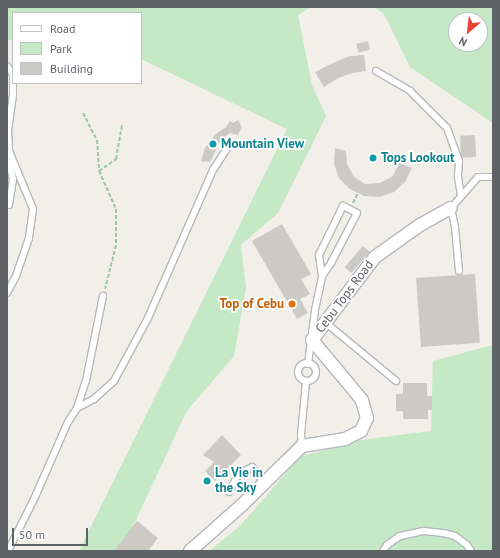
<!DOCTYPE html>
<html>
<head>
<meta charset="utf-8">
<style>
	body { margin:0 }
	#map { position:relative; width:500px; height:558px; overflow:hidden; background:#f1efe8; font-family:"PT Sans",sans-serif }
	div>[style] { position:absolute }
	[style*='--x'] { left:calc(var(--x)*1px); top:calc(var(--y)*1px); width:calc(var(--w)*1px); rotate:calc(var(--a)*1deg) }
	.green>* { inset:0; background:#c5e8c5 }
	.building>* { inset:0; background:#cccac5; transform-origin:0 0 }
	.path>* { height:2px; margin-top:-1px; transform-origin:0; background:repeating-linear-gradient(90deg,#9cc7a9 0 4px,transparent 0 6px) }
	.roads { filter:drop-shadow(1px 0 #b5b8bc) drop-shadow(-1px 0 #b5b8bc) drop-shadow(0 1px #b5b8bc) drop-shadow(0 -1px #b5b8bc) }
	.service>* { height:6px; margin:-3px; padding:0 3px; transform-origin:3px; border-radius:3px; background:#fff }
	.service>.ring { margin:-3px; padding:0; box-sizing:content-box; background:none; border:6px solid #fff; border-radius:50% }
	.minor>* { height:12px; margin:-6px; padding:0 6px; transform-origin:6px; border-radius:6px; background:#fff }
	.dots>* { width:11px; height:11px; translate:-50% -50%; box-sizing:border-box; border:2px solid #fff; border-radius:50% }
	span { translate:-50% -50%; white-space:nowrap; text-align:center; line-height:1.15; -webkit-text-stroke:3.5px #fff; paint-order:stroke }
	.culture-label { font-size:13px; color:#0d838f; font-weight:700 }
	.left { translate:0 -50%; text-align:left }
	.street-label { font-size:13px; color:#5f6368 }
	.food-label { font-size:13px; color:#c56008; font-weight:700 }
	.right { translate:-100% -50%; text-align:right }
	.frame { position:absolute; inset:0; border:8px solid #5f6368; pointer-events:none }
	.legend { position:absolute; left:12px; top:12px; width:130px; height:72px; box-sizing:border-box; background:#fff; border:1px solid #bfc1c3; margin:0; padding:5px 7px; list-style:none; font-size:12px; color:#5f6368 }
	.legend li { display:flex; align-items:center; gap:8px; height:20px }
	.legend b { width:20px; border:1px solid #bfc1c3 }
	.north { position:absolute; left:448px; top:12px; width:40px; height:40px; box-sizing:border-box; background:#fff; border:1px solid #bfc1c3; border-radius:50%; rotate:208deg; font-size:11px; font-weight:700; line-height:16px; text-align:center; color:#5f6368 }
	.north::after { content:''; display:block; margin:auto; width:14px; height:18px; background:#ea4335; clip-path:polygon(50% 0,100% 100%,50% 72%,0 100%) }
	.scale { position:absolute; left:12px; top:528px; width:76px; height:18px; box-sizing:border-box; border:2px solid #5f6368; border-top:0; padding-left:5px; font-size:12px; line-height:14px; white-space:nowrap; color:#5f6368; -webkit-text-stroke:3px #fff; paint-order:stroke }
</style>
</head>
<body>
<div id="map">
	<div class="green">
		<i style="clip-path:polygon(7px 7px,311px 7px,298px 15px,312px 85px,326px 116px,278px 213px,241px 245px,246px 288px,234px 356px,186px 412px,130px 533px,130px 551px,79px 551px,287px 129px,141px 59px,141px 13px,13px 13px,13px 40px,7px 40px)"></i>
		<i style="clip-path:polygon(evenodd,374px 7px,493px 7px,493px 123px,410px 67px,384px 14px,374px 7px,456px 20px,480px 20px,480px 44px,456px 44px,456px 20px)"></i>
		<i style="clip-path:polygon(493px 345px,493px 551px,209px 551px,240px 526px,300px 457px,360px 440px,431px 431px,433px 361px)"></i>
	</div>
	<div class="building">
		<i style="left:368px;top:41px;width:9px;height:12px;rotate:77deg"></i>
		<i style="clip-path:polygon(364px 55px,366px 71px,353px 73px,338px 78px,324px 87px,315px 72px,333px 63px,350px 56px)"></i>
		<i style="clip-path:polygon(238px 120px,241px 125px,240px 126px,242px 127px,238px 135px,230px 133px,221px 140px,210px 162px,201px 161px,205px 148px,216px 134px,226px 127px,230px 121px,233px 123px)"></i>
		<i style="left:475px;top:135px;width:22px;height:15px;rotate:87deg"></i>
		<i style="clip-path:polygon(335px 148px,346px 151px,347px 164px,354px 177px,365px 184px,380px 183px,393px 176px,399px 163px,412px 168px,405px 182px,394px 192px,379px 197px,364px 196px,350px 189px,339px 178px,334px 164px)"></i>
		<i style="clip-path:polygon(282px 224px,311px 274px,301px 279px,310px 294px,300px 299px,308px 313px,297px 319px,252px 241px)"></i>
		<i style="left:363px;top:246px;width:9px;height:28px;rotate:41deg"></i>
		<i style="left:475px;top:274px;width:69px;height:59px;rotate:86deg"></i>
		<i style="clip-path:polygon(403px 383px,427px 383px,427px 396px,432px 396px,432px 410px,428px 410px,428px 419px,403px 419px,403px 411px,396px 411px,396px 394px,403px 394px)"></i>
		<i style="clip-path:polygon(222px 435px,241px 455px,215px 481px,205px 471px,214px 462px,203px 455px)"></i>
		<i style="clip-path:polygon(137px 521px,158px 538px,148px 551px,114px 551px)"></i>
	</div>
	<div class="path">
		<i style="--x:83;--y:113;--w:30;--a:63"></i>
		<i style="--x:97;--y:140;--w:31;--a:86"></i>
		<i style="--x:99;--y:171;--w:42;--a:65.9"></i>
		<i style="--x:116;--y:209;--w:36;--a:90"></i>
		<i style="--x:116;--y:245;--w:45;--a:104"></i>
		<i style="--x:99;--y:171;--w:21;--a:-35"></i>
		<i style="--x:116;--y:159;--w:35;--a:-80"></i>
		<i style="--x:353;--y:203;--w:11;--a:-63"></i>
	</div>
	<div class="roads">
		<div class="service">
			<i style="--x:7;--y:66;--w:10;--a:53"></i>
			<i style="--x:13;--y:74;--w:21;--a:90"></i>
			<i style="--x:13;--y:95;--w:35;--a:98"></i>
			<i style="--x:8;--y:130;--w:21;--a:87"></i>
			<i style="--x:9;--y:151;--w:63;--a:67.5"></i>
			<i style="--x:33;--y:209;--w:29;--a:98"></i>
			<i style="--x:29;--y:238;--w:40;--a:108.9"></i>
			<i style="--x:16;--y:276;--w:19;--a:118"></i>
			<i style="--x:376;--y:71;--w:39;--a:30"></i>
			<i style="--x:410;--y:91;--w:52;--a:45"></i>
			<i style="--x:447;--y:128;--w:35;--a:70"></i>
			<i style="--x:459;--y:161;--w:16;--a:94"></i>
			<i style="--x:458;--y:177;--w:18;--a:81"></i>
			<i style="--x:9;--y:205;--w:26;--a:-81"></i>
			<i style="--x:13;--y:179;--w:20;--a:-105"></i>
			<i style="--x:8;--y:160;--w:9;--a:-84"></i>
			<i style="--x:459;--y:271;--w:44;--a:-95.2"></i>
			<i style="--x:455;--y:227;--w:19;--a:-102"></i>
			<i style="--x:451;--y:208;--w:41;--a:-48.9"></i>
			<i style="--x:478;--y:177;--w:15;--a:0"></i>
			<i style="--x:326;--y:323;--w:91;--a:39.6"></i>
			<i class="ring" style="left:298px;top:363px;width:12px;height:12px"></i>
			<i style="--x:308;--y:364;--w:54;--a:-82.6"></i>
			<i style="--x:315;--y:310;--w:35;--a:-78"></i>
			<i style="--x:322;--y:276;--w:16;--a:-55"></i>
			<i style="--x:331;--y:263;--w:56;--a:-62.5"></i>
			<i style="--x:357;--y:213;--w:16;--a:-153"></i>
			<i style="--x:343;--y:206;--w:55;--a:116.1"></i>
			<i style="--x:319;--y:255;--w:21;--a:82"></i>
			<i style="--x:77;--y:408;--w:28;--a:-72"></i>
			<i style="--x:86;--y:381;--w:87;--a:-78.7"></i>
			<i style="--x:302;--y:446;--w:11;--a:-95"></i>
			<i style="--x:301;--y:435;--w:54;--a:-84.7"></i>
			<i style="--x:229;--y:492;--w:19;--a:-62"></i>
			<i style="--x:238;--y:475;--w:16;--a:-30"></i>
			<i style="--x:252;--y:467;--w:19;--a:51"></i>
			<i style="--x:8;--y:551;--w:60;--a:-63.4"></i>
			<i style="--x:35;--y:497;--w:82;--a:-66.3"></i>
			<i style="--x:68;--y:422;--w:17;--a:-57"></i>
			<i style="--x:77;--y:408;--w:19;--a:-28"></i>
			<i style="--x:94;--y:399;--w:27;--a:-42"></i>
			<i style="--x:114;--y:381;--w:72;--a:-61.6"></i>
			<i style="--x:148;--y:318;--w:162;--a:-66.3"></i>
			<i style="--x:213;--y:170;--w:30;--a:-57"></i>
			<i style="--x:383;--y:551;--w:7;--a:-56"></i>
			<i style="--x:387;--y:545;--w:16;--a:-35"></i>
			<i style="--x:400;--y:536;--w:25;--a:-12"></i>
			<i style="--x:424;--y:531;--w:19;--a:6"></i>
			<i style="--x:443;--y:533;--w:12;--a:14"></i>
			<i style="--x:455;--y:536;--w:15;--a:37"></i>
			<i style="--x:467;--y:545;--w:7;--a:56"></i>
		</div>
		<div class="minor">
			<i style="--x:190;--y:551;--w:69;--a:-41.5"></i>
			<i style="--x:242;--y:505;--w:84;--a:-44.5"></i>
			<i style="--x:302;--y:446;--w:44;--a:-9.2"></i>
			<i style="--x:345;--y:439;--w:18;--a:-27"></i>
			<i style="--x:361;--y:431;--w:14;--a:-65"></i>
			<i style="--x:367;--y:418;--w:19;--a:-106"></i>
			<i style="--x:362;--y:400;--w:78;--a:-129.8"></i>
			<i style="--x:312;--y:340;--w:104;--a:-52.8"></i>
			<i style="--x:375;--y:257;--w:55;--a:-35.4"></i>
			<i style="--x:420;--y:225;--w:35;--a:-29"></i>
		</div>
	</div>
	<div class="dots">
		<i style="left:213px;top:144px;background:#0f9aa8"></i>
		<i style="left:373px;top:158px;background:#0f9aa8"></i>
		<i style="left:292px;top:304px;background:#e8710a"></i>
		<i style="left:207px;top:481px;background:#0f9aa8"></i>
	</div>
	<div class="culture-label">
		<span class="left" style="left:221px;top:144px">Mountain View</span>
		<span class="left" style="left:381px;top:158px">Tops Lookout</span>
		<span class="left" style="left:215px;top:481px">La Vie in<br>the Sky</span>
	</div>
	<div class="street-label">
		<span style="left:345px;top:297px;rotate:-53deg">Cebu Tops Road</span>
	</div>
	<div class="food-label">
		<span class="right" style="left:284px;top:304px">Top of Cebu</span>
	</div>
	<div class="frame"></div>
	<ul class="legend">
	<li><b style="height:5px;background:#fff"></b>Road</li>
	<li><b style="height:11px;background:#c5e8c5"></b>Park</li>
	<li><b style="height:11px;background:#cccac5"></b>Building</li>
	</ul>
	<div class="north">N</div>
	<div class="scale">50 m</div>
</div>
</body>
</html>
